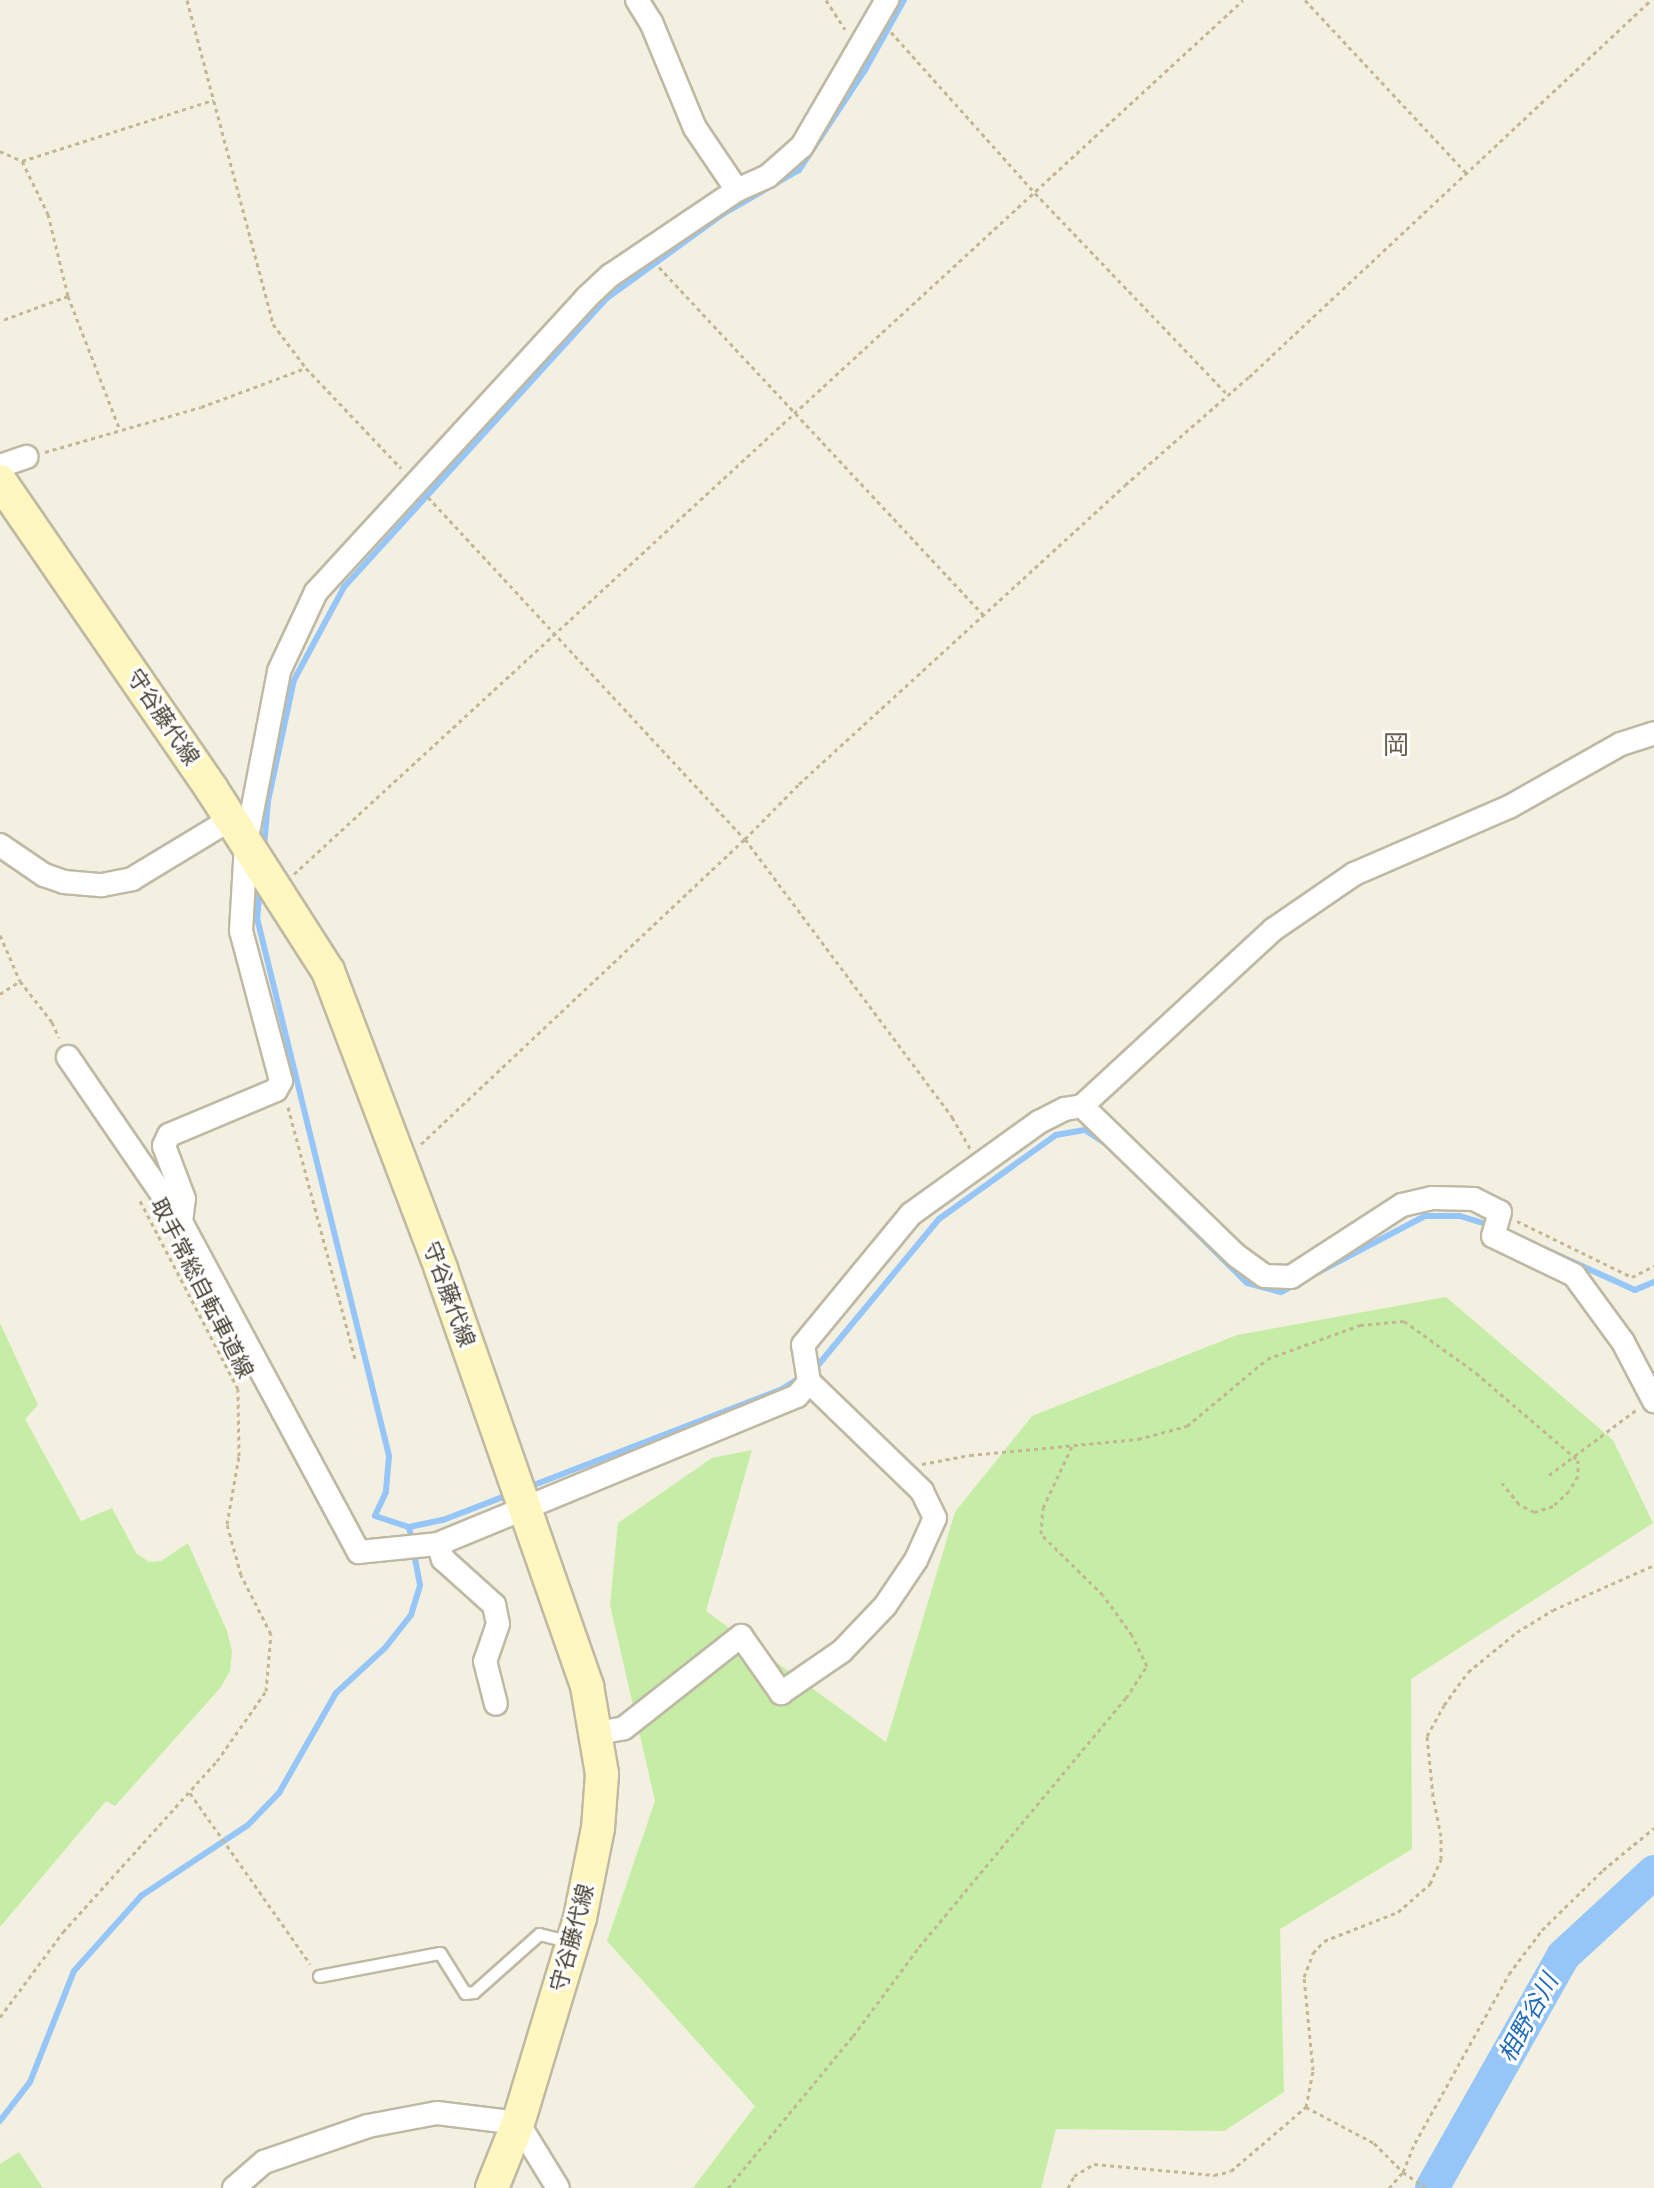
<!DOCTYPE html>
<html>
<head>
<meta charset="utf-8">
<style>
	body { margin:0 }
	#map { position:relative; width:1654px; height:2188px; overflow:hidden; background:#f3f0e2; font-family:Quicksand,"Noto Sans JP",sans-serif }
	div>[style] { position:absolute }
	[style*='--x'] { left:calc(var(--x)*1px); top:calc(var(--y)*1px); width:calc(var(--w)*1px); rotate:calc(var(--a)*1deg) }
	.green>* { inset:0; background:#c6eda5 }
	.stream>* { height:6px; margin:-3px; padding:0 3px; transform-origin:3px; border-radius:3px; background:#96c6f8 }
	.river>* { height:34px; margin:-17px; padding:0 17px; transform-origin:17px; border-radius:17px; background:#96c6f8 }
	.path>* { height:3px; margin-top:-1.5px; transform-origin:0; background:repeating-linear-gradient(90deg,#c3b793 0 4px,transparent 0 8px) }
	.roads { filter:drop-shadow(2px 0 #bfb9a4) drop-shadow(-2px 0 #bfb9a4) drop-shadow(0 2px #bfb9a4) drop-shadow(0 -2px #bfb9a4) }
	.service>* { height:11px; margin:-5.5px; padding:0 5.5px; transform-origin:5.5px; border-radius:5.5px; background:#fff }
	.minor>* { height:22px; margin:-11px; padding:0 11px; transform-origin:11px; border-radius:11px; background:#fff }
	.secondary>* { height:32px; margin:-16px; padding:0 16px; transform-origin:16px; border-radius:16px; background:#fff6c0 }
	span { translate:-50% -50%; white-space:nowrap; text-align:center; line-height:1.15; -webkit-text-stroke:6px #fff; paint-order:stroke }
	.street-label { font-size:22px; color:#454032 }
	.water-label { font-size:24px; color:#206bbc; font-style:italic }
	.quarter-label { font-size:26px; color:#695f48 }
</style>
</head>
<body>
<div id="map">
	<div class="green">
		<i style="clip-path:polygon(1446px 1297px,1613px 1440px,1653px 1523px,1411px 1679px,1412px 1849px,1280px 1929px,1284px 2092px,1224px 2131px,1056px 2129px,1041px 2188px,693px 2188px,755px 2106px,607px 1941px,655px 1801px,610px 1605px,618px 1523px,712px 1458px,752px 1450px,706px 1611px,886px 1742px,955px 1512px,1032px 1416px,1237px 1335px)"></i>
		<i style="clip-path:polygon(0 1323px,38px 1405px,25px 1419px,81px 1521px,112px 1508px,136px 1553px,149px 1562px,161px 1561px,188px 1543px,227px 1631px,232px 1651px,230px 1671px,221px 1687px,115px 1806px,106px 1801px,0 1927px)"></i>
		<i style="clip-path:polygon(19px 2152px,43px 2188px,0 2188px,0 2164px)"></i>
	</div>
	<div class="stream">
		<i style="--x:264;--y:847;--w:46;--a:-85"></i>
		<i style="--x:268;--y:801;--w:124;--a:-77.9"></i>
		<i style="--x:294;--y:680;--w:106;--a:-61.7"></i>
		<i style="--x:344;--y:587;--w:391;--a:-47.7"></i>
		<i style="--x:607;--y:298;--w:143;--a:-35.9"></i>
		<i style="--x:723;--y:214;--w:88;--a:-30.1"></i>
		<i style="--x:799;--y:170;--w:120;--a:-56.6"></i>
		<i style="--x:865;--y:70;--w:80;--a:-60.9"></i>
		<i style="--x:260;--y:886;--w:32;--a:95"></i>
		<i style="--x:257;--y:918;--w:554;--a:76.21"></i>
		<i style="--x:389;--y:1456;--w:36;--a:95"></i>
		<i style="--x:386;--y:1492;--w:26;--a:115"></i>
		<i style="--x:375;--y:1516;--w:36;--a:18"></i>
		<i style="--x:409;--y:1527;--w:35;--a:-12"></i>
		<i style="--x:443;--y:1520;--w:70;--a:-21"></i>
		<i style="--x:1150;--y:1187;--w:136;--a:44.7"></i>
		<i style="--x:1247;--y:1283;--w:35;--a:15"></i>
		<i style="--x:1281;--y:1292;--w:13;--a:-27"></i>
		<i style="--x:1500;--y:1229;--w:148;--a:24.3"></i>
		<i style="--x:1635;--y:1290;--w:21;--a:-23"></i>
		<i style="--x:1313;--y:1275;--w:127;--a:-27.8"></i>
		<i style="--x:1425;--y:1216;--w:35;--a:0"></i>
		<i style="--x:1460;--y:1216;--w:31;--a:17"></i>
		<i style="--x:814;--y:1370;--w:196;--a:-50.4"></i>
		<i style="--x:939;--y:1219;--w:144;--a:-35.7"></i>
		<i style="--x:1056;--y:1135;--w:29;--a:-10"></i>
		<i style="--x:1085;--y:1130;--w:27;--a:33"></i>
		<i style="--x:526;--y:1488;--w:274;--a:-21.1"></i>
		<i style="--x:782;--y:1389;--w:22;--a:-32"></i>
		<i style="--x:0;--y:2121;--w:49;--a:-52.4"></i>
		<i style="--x:30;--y:2082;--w:119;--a:-68.4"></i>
		<i style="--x:74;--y:1971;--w:101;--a:-48.2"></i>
		<i style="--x:141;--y:1896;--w:128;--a:-33.6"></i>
		<i style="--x:248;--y:1825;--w:45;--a:-45.9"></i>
		<i style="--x:279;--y:1793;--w:115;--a:-60.3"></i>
		<i style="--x:336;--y:1693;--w:67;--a:-42.6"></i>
		<i style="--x:385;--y:1648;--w:42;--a:-51.8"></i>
		<i style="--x:411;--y:1615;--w:31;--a:-73"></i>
		<i style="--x:420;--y:1585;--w:59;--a:-100.7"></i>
	</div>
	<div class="river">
		<i style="--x:1432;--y:2188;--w:266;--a:-60.5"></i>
		<i style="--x:1563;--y:1956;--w:124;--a:-42.7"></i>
	</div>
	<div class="path">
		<i style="--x:187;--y:0;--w:335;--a:75.1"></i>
		<i style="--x:273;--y:324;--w:55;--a:53.1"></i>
		<i style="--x:826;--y:0;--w:35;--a:57"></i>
		<i style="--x:1305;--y:0;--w:238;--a:47"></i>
		<i style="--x:891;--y:32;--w:216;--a:48.2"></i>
		<i style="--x:1035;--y:193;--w:279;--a:46.3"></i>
		<i style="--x:0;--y:151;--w:24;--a:24"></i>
		<i style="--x:22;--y:161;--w:59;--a:63.9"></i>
		<i style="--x:48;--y:214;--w:84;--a:76.3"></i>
		<i style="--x:68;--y:296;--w:72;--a:159.8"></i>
		<i style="--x:22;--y:161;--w:201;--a:-17.7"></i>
		<i style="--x:659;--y:267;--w:475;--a:47"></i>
		<i style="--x:68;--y:296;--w:144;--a:68.8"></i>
		<i style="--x:45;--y:452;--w:162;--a:-16.1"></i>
		<i style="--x:201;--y:407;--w:112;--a:-20.4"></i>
		<i style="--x:306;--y:368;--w:138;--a:46.5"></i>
		<i style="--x:428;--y:497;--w:466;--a:47.2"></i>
		<i style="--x:745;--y:839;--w:347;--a:53.3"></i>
		<i style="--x:952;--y:1117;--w:36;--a:60"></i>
		<i style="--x:294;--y:874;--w:1290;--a:-42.64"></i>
		<i style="--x:0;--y:935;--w:50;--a:66.5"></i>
		<i style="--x:20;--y:981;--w:52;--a:52"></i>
		<i style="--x:52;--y:1022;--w:17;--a:66"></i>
		<i style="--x:0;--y:994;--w:24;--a:-33"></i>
		<i style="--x:288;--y:1107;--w:261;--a:75.1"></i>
		<i style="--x:421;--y:1144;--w:445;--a:-43.3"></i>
		<i style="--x:745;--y:839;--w:77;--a:-45.5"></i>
		<i style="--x:799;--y:784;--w:442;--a:-42.5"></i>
		<i style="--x:1125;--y:485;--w:164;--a:-41.1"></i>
		<i style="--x:1249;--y:377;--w:551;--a:-43.16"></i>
		<i style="--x:1517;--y:1221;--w:128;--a:26"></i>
		<i style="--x:1632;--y:1277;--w:25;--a:-27"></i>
		<i style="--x:922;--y:1464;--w:49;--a:-10.6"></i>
		<i style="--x:970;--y:1455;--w:169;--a:-5.4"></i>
		<i style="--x:1138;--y:1439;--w:51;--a:-14.9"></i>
		<i style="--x:1187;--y:1426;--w:104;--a:-39.9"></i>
		<i style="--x:1267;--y:1359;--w:99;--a:-20.1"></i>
		<i style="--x:1360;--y:1325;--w:44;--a:-5.2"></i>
		<i style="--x:1404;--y:1321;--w:89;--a:35.8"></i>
		<i style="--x:1476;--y:1373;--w:134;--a:40.5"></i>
		<i style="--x:1578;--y:1460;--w:16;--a:90"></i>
		<i style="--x:1578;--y:1476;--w:17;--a:121"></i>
		<i style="--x:1569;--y:1491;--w:22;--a:137"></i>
		<i style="--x:1553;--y:1506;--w:20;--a:162"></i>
		<i style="--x:1534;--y:1512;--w:17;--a:-152"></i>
		<i style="--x:1519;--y:1504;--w:27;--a:-129"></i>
		<i style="--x:1549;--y:1475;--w:109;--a:-36.8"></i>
		<i style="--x:190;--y:1793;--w:209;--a:54.9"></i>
		<i style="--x:0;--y:2017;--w:106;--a:-53.5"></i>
		<i style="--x:63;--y:1932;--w:230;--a:-48"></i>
		<i style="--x:217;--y:1761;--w:85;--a:-55"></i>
		<i style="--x:266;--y:1691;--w:57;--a:-85"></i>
		<i style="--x:271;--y:1634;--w:66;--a:-117"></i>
		<i style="--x:241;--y:1575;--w:53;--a:-105.4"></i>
		<i style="--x:227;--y:1524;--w:69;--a:-80"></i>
		<i style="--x:239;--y:1456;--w:67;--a:-90.9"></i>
		<i style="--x:238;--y:1389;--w:214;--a:-117.5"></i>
		<i style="--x:1306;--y:2107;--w:77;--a:27.9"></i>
		<i style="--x:1374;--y:2143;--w:41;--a:45"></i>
		<i style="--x:1403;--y:2172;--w:28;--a:35"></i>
		<i style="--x:728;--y:2188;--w:197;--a:-50.6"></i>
		<i style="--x:853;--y:2036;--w:111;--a:-53.4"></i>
		<i style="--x:919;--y:1947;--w:324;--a:-50.3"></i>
		<i style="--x:1126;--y:1698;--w:38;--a:-57"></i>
		<i style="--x:1147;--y:1666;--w:34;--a:-116"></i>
		<i style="--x:1132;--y:1635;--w:49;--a:-125.9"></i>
		<i style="--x:1103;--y:1595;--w:87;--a:-135.5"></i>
		<i style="--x:1041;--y:1534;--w:26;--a:-86"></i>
		<i style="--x:1043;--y:1508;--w:68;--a:-64.9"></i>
		<i style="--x:1068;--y:2188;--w:13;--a:-63"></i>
		<i style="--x:1074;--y:2176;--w:23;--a:-31"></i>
		<i style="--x:1094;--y:2164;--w:121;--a:5.2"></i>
		<i style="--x:1214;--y:2175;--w:17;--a:-13"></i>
		<i style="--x:1231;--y:2171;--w:99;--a:-40.5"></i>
		<i style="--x:1306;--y:2107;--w:38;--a:-79"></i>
		<i style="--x:1313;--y:2070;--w:93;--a:-95.5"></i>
		<i style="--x:1304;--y:1977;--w:26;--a:-69"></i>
		<i style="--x:1313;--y:1953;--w:16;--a:-47"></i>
		<i style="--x:1324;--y:1941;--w:79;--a:-21.4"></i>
		<i style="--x:1398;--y:1912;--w:43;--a:-41.2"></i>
		<i style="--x:1430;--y:1884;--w:27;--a:-66"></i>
		<i style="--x:1441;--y:1859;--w:23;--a:-90"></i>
		<i style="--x:1441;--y:1836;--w:41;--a:-101.3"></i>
		<i style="--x:1433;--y:1796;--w:60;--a:-95.7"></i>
		<i style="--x:1427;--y:1736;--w:35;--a:-61"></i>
		<i style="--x:1444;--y:1705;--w:41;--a:-54"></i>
		<i style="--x:1468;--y:1672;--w:63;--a:-39.2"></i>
		<i style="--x:1517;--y:1632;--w:42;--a:-31.4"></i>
		<i style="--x:1553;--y:1610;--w:111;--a:-24"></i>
		<i style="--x:1389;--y:2188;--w:21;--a:-49"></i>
		<i style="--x:1403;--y:2172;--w:31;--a:-68"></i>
		<i style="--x:1415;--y:2143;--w:193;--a:-60.9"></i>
		<i style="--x:1509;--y:1974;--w:55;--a:-53.1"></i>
		<i style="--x:1542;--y:1930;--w:86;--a:-44.5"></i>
		<i style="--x:1603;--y:1870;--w:66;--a:-39.5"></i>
	</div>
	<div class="roads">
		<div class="service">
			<i style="--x:319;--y:1976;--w:123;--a:-10.8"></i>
			<i style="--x:440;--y:1953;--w:47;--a:58"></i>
			<i style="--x:465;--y:1993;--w:9;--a:-6"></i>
			<i style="--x:474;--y:1992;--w:87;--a:-41.7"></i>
			<i style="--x:539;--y:1934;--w:33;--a:14"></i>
		</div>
		<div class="minor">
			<i style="--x:637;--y:0;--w:26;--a:58"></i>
			<i style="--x:651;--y:22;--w:115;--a:67.5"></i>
			<i style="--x:695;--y:128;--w:75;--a:55.9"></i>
			<i style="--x:0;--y:466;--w:28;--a:-19"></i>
			<i style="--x:0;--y:845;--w:53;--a:34.3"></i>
			<i style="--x:44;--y:875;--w:21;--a:19"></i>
			<i style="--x:64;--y:882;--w:38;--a:5"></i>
			<i style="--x:102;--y:885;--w:31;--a:-11"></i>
			<i style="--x:132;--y:879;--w:116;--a:-31.2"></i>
			<i style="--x:68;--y:1057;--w:200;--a:55.6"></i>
			<i style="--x:181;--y:1222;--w:375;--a:61.7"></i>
			<i style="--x:359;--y:1552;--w:79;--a:-5.8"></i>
			<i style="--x:438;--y:1544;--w:388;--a:-22.4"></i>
			<i style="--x:797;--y:1396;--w:18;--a:-49"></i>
			<i style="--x:809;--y:1382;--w:37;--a:-99"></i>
			<i style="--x:803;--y:1345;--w:170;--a:-50.5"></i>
			<i style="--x:911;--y:1214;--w:158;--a:-35.7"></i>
			<i style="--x:1039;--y:1122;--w:29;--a:-27"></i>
			<i style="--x:1065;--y:1109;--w:17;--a:-10"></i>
			<i style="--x:1082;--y:1106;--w:261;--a:-42.7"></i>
			<i style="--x:1274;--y:929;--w:97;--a:-34.5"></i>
			<i style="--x:1354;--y:874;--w:169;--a:-23.4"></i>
			<i style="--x:1509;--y:807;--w:129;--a:-29.4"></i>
			<i style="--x:1621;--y:744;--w:35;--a:-18"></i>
			<i style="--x:1082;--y:1106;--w:216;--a:44.1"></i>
			<i style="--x:1237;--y:1256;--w:34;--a:36"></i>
			<i style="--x:1265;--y:1276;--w:26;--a:2"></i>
			<i style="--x:1291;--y:1277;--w:132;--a:-33"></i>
			<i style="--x:1402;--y:1205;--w:31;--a:-13"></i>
			<i style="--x:1432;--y:1198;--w:42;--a:1.4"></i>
			<i style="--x:1474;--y:1199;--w:29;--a:27"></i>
			<i style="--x:1500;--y:1212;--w:25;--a:106"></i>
			<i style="--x:1493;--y:1236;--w:90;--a:25.7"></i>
			<i style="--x:1574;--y:1275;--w:83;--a:53.8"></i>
			<i style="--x:1623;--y:1342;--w:67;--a:62.3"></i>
			<i style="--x:181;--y:1222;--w:23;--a:-83"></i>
			<i style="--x:184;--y:1199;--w:57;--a:-110.7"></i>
			<i style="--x:164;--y:1146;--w:12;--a:-66"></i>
			<i style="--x:169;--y:1135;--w:116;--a:-22.8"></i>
			<i style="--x:276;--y:1090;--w:10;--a:-61"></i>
			<i style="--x:281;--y:1081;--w:155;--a:-104.9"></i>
			<i style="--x:241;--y:931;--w:88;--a:-86.7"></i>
			<i style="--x:246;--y:843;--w:175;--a:-79.1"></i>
			<i style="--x:279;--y:671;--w:87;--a:-64.9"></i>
			<i style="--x:316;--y:592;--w:399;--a:-47.4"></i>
			<i style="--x:586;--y:298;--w:34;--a:-43"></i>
			<i style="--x:611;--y:275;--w:152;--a:-34"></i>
			<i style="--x:737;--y:190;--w:34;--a:-24"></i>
			<i style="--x:768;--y:176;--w:45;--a:-41.4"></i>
			<i style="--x:802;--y:146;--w:169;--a:-59.8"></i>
			<i style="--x:438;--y:1544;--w:16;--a:72"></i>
			<i style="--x:443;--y:1559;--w:69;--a:42"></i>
			<i style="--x:494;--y:1605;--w:19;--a:78"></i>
			<i style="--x:498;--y:1624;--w:39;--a:109"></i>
			<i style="--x:485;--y:1661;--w:44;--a:75.7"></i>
			<i style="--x:597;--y:1733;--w:27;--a:-10"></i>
			<i style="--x:624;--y:1728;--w:149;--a:-38.2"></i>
			<i style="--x:741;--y:1636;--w:70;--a:54.9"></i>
			<i style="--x:781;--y:1693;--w:74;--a:-34.5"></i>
			<i style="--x:842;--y:1651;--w:62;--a:-46.3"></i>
			<i style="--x:885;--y:1606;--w:55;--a:-56"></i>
			<i style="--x:916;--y:1560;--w:46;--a:-65.7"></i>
			<i style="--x:935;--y:1518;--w:30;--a:-116"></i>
			<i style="--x:922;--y:1491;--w:157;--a:-136"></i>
			<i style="--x:234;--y:2188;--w:40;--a:-41"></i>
			<i style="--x:264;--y:2162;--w:110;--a:-19.1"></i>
			<i style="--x:368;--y:2126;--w:70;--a:-10.7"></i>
			<i style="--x:437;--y:2113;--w:82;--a:7"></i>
			<i style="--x:518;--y:2123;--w:76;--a:58.4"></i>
		</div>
		<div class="secondary">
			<i style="--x:0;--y:481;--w:373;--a:55.5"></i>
			<i style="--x:211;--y:788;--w:217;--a:57.4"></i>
			<i style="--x:328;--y:971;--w:319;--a:69.2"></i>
			<i style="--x:441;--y:1269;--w:442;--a:70.7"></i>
			<i style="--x:587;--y:1686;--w:89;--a:80.3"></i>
			<i style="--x:602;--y:1774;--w:54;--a:94.2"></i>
			<i style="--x:598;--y:1828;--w:92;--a:101.3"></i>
			<i style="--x:580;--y:1918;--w:214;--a:106.8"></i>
			<i style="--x:518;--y:2123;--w:70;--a:111.8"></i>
		</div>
	</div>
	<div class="street-label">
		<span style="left:163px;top:717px;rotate:56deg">守谷藤代線</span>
		<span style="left:202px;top:1288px;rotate:63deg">取手常総自転車道線</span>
		<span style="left:449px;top:1294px;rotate:70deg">守谷藤代線</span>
		<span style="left:572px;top:1938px;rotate:-75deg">守谷藤代線</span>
	</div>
	<div class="water-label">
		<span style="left:1528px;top:2018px;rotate:-61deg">相野谷川</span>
	</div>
	<div class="quarter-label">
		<span style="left:1396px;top:745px">岡</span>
	</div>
</div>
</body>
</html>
